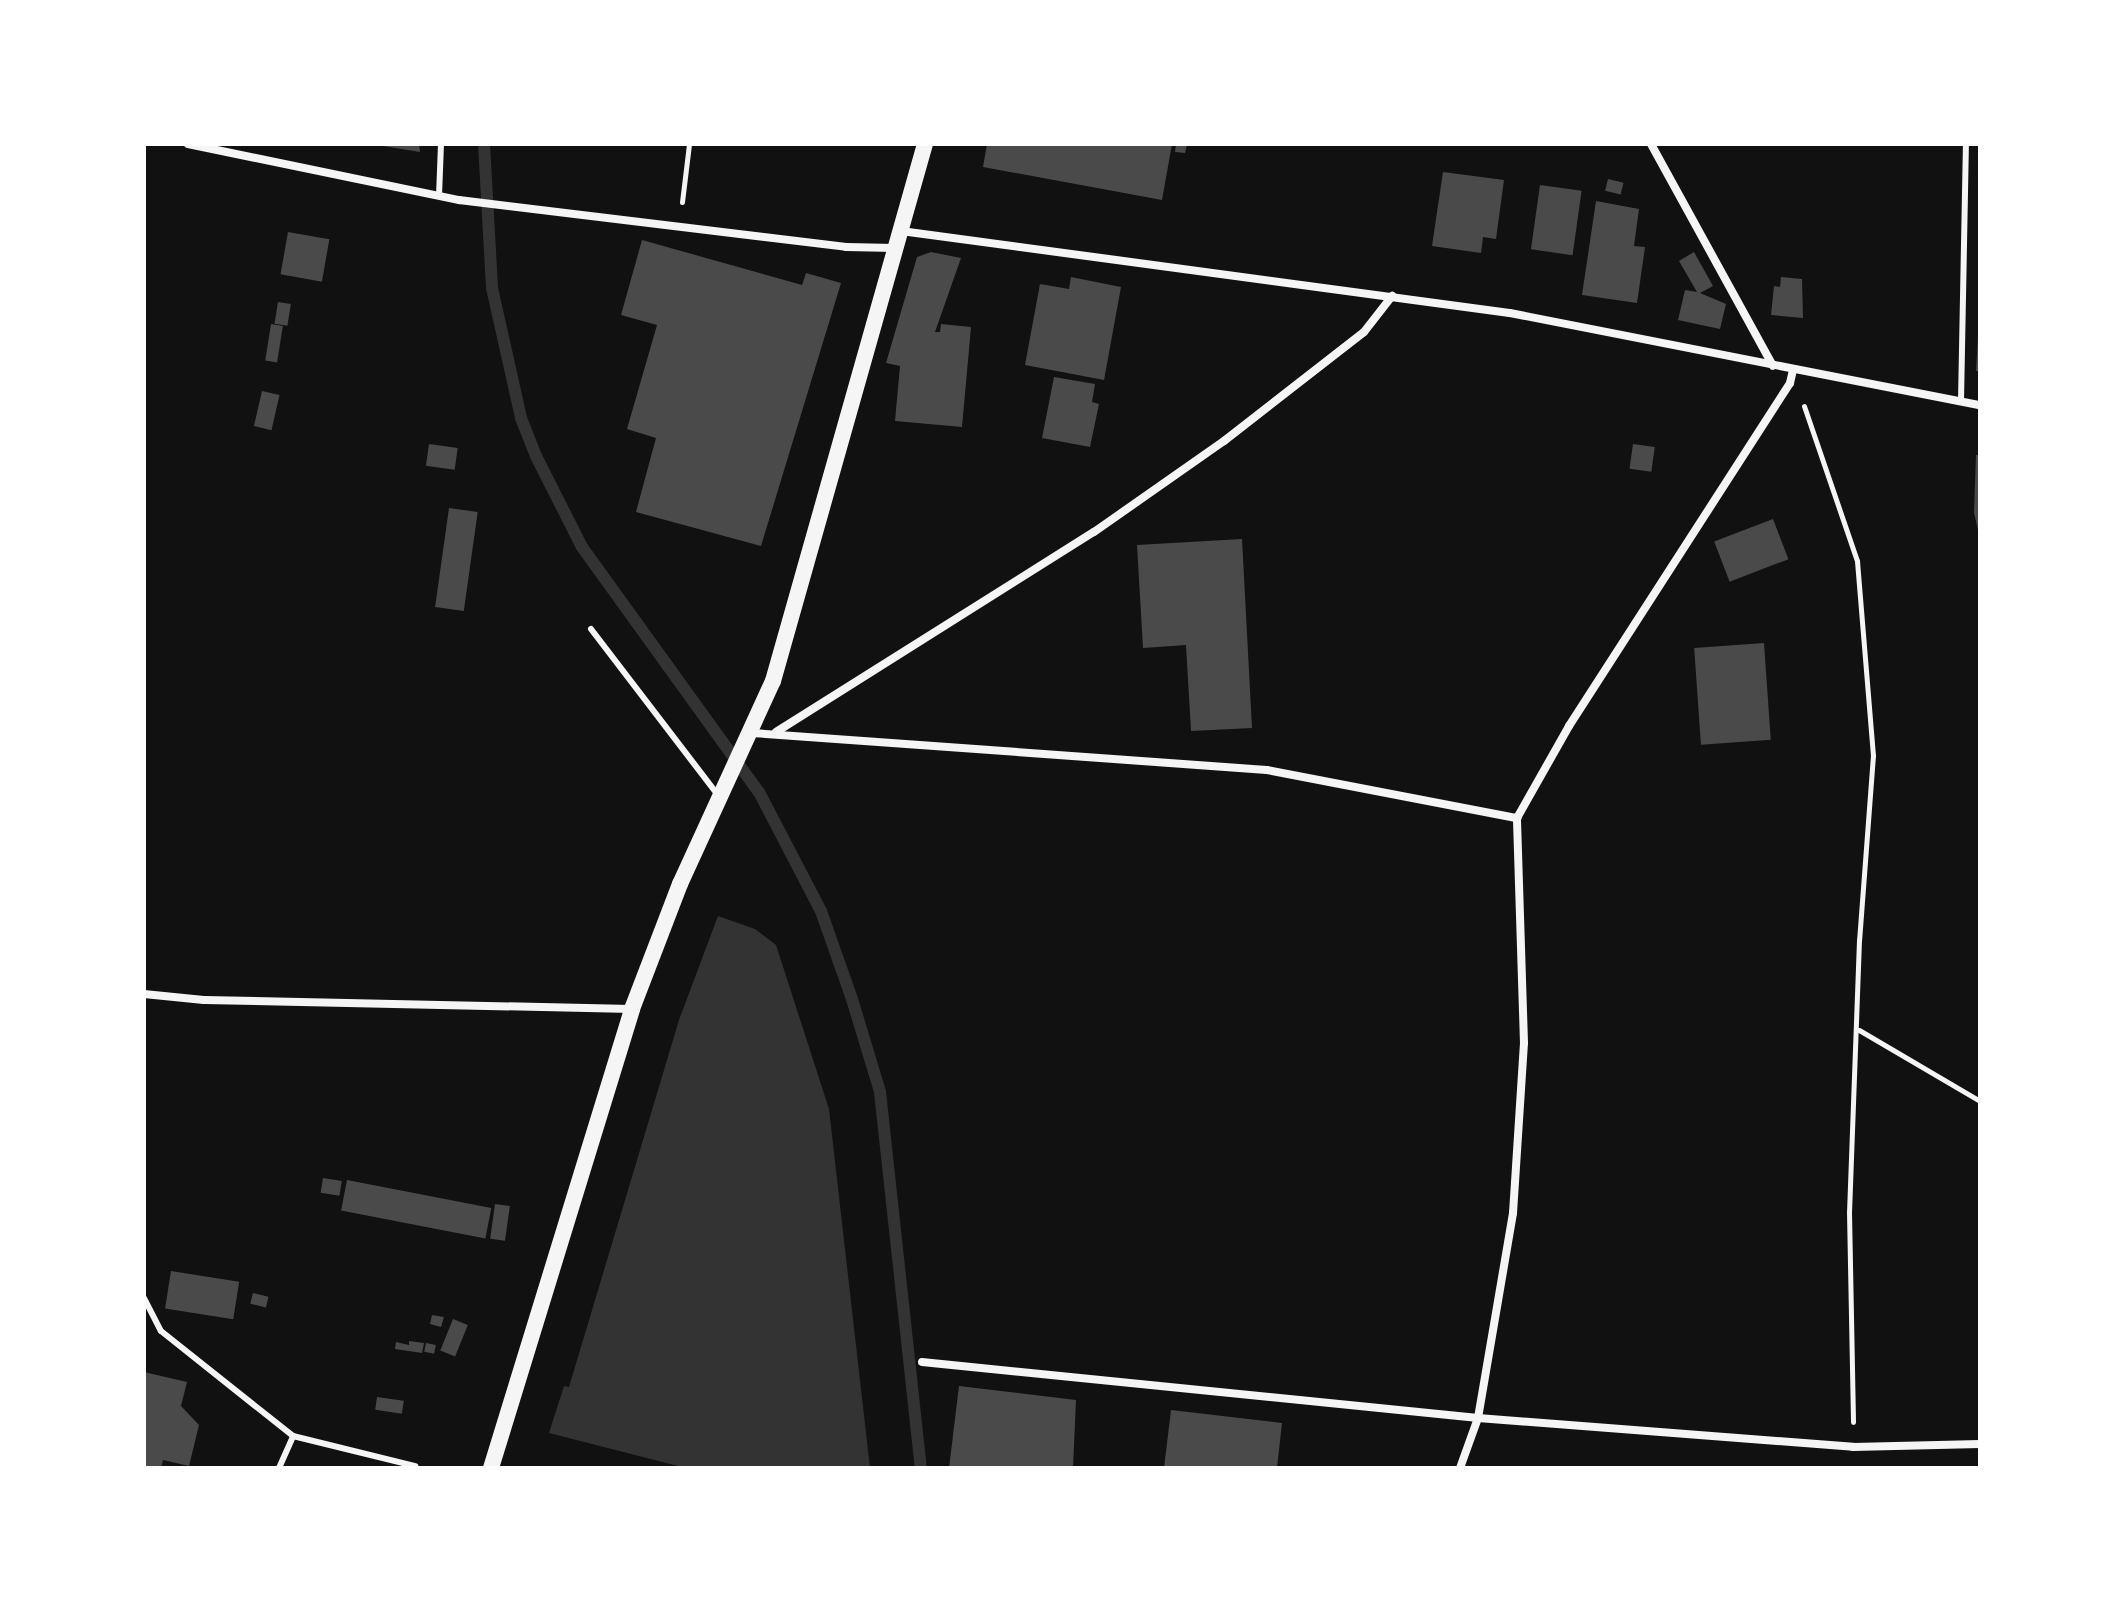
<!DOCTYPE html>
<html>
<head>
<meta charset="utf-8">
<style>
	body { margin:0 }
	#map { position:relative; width:2124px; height:1612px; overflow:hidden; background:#111; font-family:"Varela Round",sans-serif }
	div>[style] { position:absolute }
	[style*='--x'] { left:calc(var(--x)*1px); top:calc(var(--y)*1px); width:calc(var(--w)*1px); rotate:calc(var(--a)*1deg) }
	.water>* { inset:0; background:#333 }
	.stream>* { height:12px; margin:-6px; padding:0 6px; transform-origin:6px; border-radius:6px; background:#333 }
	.building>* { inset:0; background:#4a4a4a; transform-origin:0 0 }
	.path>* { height:5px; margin:-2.5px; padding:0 2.5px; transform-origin:2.5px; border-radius:2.5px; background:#f5f5f5 }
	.service>* { height:6px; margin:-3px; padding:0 3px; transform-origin:3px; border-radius:3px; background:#f5f5f5 }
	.minor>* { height:8px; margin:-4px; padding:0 4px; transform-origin:4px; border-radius:4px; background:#f5f5f5 }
	.secondary>* { height:16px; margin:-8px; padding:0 8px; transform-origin:8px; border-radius:8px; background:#f5f5f5 }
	span { translate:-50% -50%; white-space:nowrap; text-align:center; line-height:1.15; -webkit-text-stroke:6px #fff; paint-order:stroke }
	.frame { position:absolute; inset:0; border:146px solid #fff; pointer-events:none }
</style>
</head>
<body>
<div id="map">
	<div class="water">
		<i style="clip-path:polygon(718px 916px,755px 929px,776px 945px,829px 1109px,870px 1468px,686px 1468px,549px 1433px,564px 1386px,569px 1387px,679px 1020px)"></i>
	</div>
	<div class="stream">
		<i style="--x:484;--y:144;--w:144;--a:86.8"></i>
		<i style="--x:492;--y:288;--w:133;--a:77.4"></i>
		<i style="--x:521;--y:418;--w:41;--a:68.5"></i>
		<i style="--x:536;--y:456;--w:102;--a:63.2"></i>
		<i style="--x:582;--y:547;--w:302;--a:54.2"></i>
		<i style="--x:759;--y:792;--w:134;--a:62.5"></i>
		<i style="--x:821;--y:911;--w:93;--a:70.6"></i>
		<i style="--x:852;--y:999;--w:97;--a:73.2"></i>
		<i style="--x:880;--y:1092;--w:378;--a:83.8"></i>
	</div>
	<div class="building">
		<i style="clip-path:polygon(383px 144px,419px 144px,420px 152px,383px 146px)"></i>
		<i style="clip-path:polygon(987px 144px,1172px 144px,1162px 200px,983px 167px)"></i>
		<i style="clip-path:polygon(1176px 144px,1187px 144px,1185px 153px,1175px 152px)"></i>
		<i style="clip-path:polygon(1443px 172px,1504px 180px,1496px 239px,1483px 237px,1481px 253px,1432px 246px)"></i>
		<i style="left:1608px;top:179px;width:16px;height:12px;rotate:14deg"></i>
		<i style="left:1540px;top:185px;width:42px;height:65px;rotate:8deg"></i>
		<i style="clip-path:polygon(1596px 201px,1639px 209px,1634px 246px,1645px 247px,1637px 303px,1582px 295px)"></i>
		<i style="left:288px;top:232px;width:42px;height:43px;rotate:10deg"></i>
		<i style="clip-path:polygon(642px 240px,802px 285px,806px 273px,841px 283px,761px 546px,636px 512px,656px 438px,627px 429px,657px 325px,621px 315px)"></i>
		<i style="clip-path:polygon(931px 252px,961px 258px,935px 332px,940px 332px,941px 324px,971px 327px,962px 427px,895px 421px,900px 366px,886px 363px,917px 257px)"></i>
		<i style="clip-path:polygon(1694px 252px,1713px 286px,1700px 293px,1726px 304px,1720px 329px,1678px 320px,1685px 290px,1697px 292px,1679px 261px)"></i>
		<i style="clip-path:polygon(1071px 277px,1121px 287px,1104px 380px,1025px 365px,1040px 284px,1069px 289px)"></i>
		<i style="clip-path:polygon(1781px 277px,1802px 279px,1803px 318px,1771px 315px,1774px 286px,1780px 287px)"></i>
		<i style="left:278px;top:302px;width:13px;height:22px;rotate:9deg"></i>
		<i style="left:271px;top:324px;width:12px;height:37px;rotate:9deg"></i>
		<i style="clip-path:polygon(1978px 336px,1980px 336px,1980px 371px,1976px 371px)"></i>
		<i style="clip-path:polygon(1054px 377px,1095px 384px,1092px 402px,1099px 404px,1090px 447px,1042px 438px)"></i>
		<i style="left:262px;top:391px;width:18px;height:36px;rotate:13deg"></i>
		<i style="left:429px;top:444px;width:29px;height:22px;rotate:8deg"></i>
		<i style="left:1633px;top:444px;width:22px;height:25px;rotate:8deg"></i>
		<i style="clip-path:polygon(1976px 455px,1980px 455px,1980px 538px,1974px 513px)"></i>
		<i style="left:449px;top:508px;width:29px;height:100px;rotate:8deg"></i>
		<i style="left:1773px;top:519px;width:43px;height:63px;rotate:69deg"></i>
		<i style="clip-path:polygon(1242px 539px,1252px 728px,1191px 731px,1186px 645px,1143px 648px,1137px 545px)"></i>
		<i style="left:1764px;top:643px;width:97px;height:70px;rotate:86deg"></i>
		<i style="left:323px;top:1178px;width:19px;height:15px;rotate:9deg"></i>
		<i style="left:347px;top:1180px;width:147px;height:31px;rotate:11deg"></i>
		<i style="left:495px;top:1204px;width:15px;height:35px;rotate:8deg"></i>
		<i style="left:171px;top:1271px;width:69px;height:38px;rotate:9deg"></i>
		<i style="left:253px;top:1293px;width:16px;height:11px;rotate:14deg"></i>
		<i style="clip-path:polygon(432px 1315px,444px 1317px,441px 1327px,430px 1324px)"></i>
		<i style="left:453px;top:1319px;width:16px;height:34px;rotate:22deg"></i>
		<i style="clip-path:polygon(409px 1341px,424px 1343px,422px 1353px,395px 1349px,396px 1342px,409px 1345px)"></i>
		<i style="left:426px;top:1343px;width:10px;height:9px;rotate:11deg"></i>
		<i style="clip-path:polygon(144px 1372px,187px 1382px,181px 1406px,199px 1425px,189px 1466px,163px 1460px,161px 1468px,144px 1468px)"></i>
		<i style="clip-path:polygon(959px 1386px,1076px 1400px,1073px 1468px,949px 1468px)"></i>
		<i style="left:377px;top:1397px;width:27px;height:13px;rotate:8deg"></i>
		<i style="clip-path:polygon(1171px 1410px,1282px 1423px,1277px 1468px,1164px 1468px)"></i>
	</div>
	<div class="path">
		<i style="--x:682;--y:202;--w:58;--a:-83.1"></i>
		<i style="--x:1804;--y:406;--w:164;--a:71.1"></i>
		<i style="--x:1857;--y:561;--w:195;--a:85.3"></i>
		<i style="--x:1873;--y:755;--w:186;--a:94.3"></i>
		<i style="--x:1859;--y:940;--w:272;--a:92.1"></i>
		<i style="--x:1849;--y:1212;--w:210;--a:88.9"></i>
		<i style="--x:1859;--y:1030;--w:140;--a:30.4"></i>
	</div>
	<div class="service">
		<i style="--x:439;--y:196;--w:52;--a:-87.8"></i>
		<i style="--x:1961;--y:401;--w:257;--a:-88.9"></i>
		<i style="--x:591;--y:629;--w:208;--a:52.6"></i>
		<i style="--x:144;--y:1298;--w:37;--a:63"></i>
		<i style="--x:161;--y:1331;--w:169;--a:38.5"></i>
		<i style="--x:293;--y:1436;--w:126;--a:13.8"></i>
		<i style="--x:279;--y:1468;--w:35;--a:-66"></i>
	</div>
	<div class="minor">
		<i style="--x:188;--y:144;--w:277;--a:11.7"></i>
		<i style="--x:459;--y:200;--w:390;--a:6.9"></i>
		<i style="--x:846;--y:247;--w:49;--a:1.2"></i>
		<i style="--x:1651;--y:144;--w:253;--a:61.2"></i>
		<i style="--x:901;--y:231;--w:614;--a:7.67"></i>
		<i style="--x:1510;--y:313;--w:479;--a:11.1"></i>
		<i style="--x:776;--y:732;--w:376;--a:-32.2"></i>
		<i style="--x:1094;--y:532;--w:159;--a:-35"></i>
		<i style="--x:1224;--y:441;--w:177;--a:-37.9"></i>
		<i style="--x:1364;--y:332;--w:46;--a:-52.1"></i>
		<i style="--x:752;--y:733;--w:516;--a:4.11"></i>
		<i style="--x:1267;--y:770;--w:255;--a:10.9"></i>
		<i style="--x:144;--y:994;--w:60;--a:5.7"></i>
		<i style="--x:204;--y:1000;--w:428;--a:1.2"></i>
		<i style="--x:922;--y:1362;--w:559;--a:5.75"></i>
		<i style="--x:1478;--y:1418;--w:376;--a:4.4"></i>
		<i style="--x:1853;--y:1447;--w:127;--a:-1.4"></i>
		<i style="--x:1460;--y:1468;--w:53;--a:-70.2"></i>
		<i style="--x:1478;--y:1418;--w:208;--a:-80.3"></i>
		<i style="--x:1513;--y:1213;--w:170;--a:-86.3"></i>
		<i style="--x:1524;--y:1043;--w:225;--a:-91.8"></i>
		<i style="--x:1517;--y:818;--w:106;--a:-60.5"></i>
		<i style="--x:1569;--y:726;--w:408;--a:-57.2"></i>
		<i style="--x:1790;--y:383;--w:13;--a:-77"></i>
	</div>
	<div class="secondary">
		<i style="--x:491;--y:1468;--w:480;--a:-72.9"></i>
		<i style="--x:632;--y:1009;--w:134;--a:-69"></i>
		<i style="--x:680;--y:884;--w:223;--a:-65.4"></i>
		<i style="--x:773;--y:681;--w:558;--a:-74.2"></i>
	</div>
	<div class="frame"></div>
</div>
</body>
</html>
